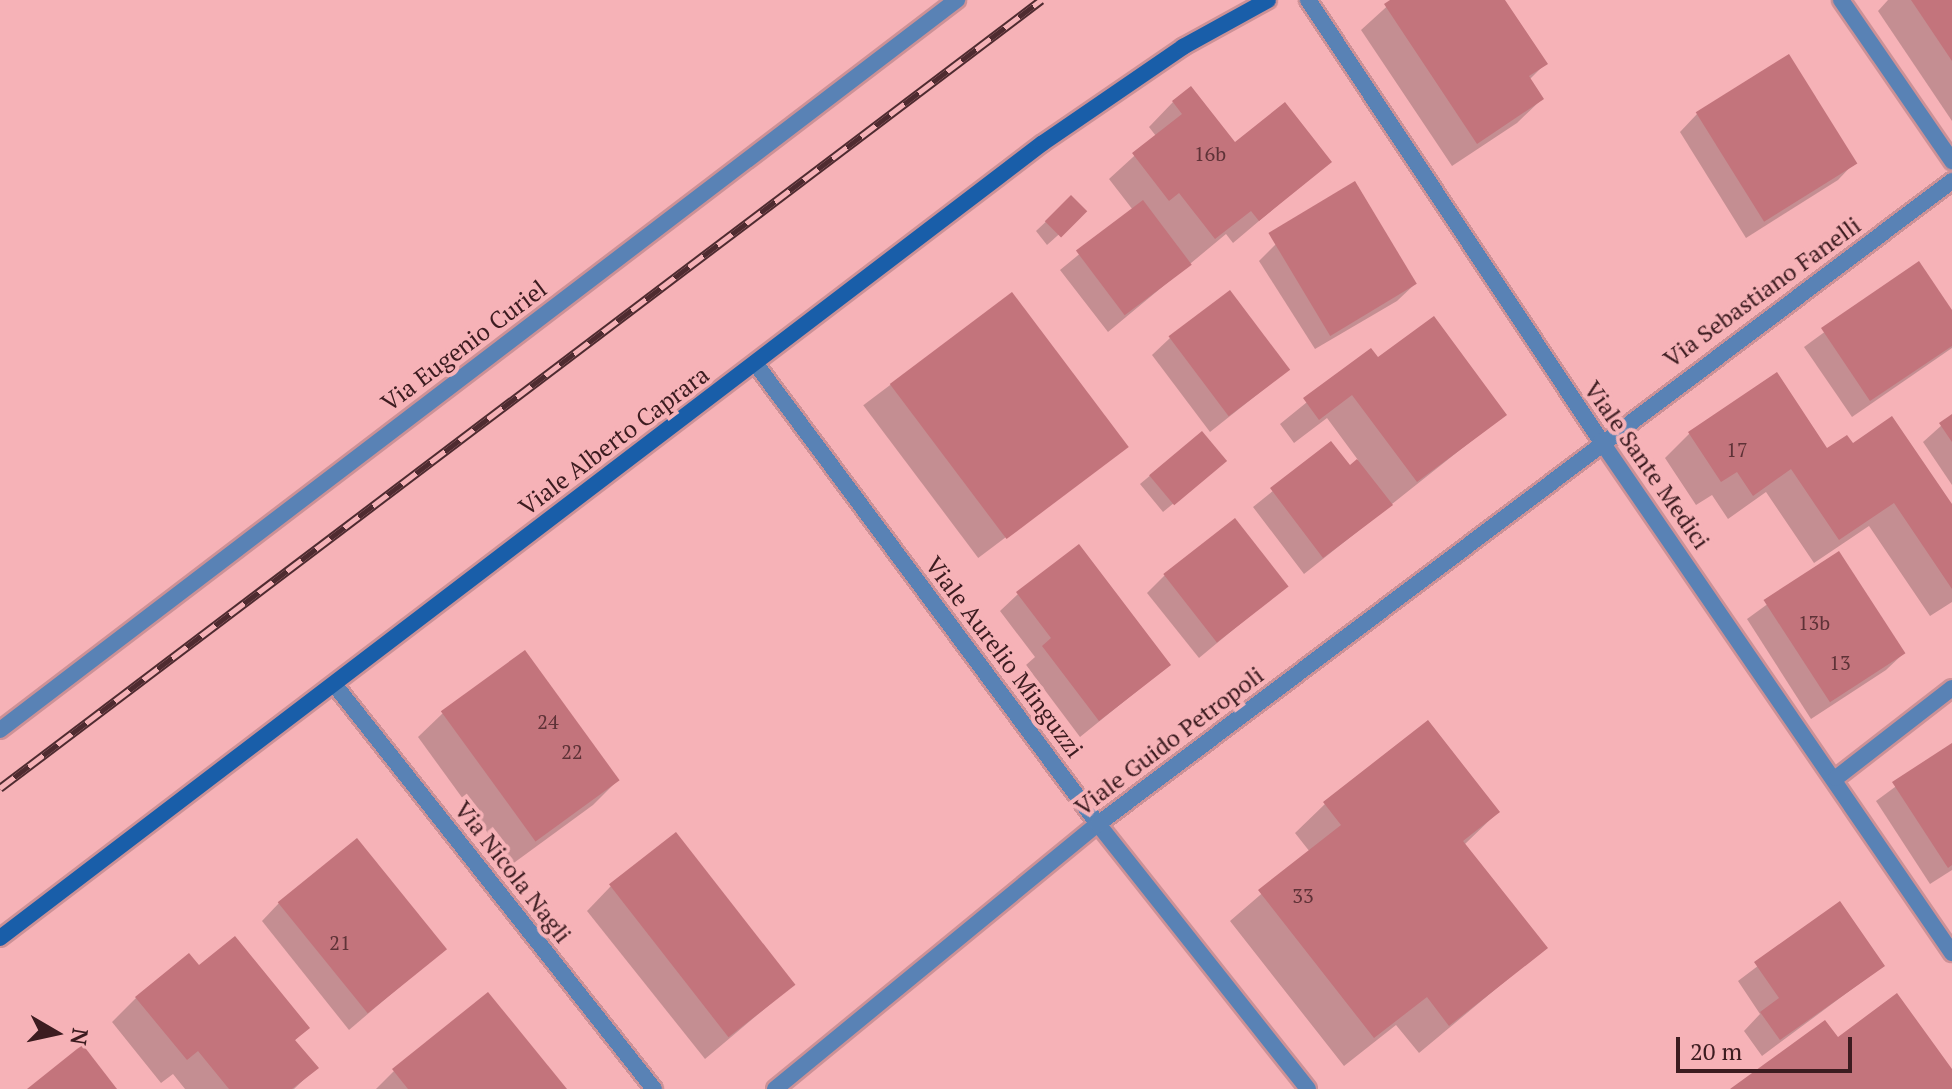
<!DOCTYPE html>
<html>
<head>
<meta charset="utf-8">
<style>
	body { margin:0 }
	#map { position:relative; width:1952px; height:1089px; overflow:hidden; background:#f6b2b7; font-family:"PT Serif",serif }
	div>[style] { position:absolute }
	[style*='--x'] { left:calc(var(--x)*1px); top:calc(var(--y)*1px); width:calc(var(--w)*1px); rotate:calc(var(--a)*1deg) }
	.shadow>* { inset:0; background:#0003; transform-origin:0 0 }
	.building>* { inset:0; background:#c3747c; transform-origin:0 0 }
	.roads { filter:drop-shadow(2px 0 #cd9196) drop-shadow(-2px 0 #cd9196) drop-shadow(0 2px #cd9196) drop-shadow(0 -2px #cd9196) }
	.street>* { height:16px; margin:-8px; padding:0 8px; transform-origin:8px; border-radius:8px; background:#5982b5 }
	.secondary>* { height:16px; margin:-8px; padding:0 8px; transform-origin:8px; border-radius:8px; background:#195ea9 }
	.rail>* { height:9px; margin-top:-4.5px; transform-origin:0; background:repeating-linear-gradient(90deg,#f6b2b7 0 18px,#4f2b30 0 36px); box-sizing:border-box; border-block:2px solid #4f2b30 }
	span { translate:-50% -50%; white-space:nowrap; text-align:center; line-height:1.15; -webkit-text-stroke:8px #f6b2b7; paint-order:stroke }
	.number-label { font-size:20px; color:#5e3237 }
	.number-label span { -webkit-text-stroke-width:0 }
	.street-label { font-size:24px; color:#3c1c20 }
	.north { position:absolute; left:16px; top:993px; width:80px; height:80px; -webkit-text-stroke:6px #f6b2b7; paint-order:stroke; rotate:99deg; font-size:22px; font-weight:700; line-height:32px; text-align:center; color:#3c1c20 }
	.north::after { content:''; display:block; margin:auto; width:28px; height:36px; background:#3c1c20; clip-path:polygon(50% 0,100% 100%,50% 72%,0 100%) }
	.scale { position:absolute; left:1676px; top:1037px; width:176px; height:36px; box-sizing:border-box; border:4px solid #3c1c20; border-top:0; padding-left:10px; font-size:24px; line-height:28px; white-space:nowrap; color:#3c1c20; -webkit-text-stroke:6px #f6b2b7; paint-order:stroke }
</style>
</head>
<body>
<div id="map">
	<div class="shadow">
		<i style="clip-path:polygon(1394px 0,1502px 0,1545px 64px,1529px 80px,1542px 99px,1517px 123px,1452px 166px,1361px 30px)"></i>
		<i style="clip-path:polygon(1888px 0,1952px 0,1952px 121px,1878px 11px)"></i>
		<i style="clip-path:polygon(1173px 102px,1234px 145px,1329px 162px,1233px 243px,1226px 234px,1108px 332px,1060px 270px,1133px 210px,1109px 179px,1156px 136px,1149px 127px)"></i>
		<i style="clip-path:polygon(1697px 114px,1855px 162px,1838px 180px,1746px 238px,1680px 132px)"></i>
		<i style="clip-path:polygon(1071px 198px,1075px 220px,1047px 245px,1036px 231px)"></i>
		<i style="clip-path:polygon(1276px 244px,1415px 284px,1397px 301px,1315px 349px,1259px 261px)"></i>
		<i style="clip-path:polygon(1919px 263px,1952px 313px,1952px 348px,1852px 417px,1804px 347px)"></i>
		<i style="left:1011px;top:294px;width:191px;height:185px;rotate:53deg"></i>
		<i style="clip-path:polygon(1170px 338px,1288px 370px,1210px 432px,1152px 355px)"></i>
		<i style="clip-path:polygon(1370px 351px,1378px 360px,1504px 415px,1304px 574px,1253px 507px,1331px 444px,1350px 468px,1358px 460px,1327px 418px,1294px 443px,1280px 424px)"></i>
		<i style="clip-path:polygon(1777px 375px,1827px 451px,1852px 446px,1952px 507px,1952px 602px,1930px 616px,1869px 526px,1814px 563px,1766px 492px,1728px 519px,1712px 495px,1696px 505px,1665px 458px,1689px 434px)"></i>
		<i style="clip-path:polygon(1952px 416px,1952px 485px,1923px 442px)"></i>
		<i style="clip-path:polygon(1201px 433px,1215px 469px,1163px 512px,1140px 484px)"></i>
		<i style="clip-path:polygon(1838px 553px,1904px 653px,1886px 670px,1811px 719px,1747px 619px)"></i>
		<i style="clip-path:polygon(1165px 575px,1286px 586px,1199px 658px,1147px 593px)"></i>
		<i style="clip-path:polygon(1018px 594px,1169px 665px,1080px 737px,1026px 665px,1035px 657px,1000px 611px)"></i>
		<i style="clip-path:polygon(443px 713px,617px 781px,593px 805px,511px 865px,418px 737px)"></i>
		<i style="clip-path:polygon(1952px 745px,1952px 870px,1930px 884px,1876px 801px)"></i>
		<i style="clip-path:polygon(1325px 804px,1498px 812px,1464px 845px,1545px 948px,1419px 1053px,1396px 1025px,1344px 1066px,1230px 921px,1310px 852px,1295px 833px)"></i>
		<i style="clip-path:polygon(611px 886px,794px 984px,705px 1059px,587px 911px)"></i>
		<i style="clip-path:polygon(279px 903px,444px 949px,349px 1030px,262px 921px)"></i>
		<i style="clip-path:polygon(1840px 904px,1883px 966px,1762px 1056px,1744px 1031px,1760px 1014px,1738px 981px)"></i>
		<i style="clip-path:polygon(199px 968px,307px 1028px,294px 1041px,316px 1068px,294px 1089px,185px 1089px,173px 1074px,161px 1083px,112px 1022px,136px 998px)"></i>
		<i style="clip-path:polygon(394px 1071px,564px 1089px,376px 1089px)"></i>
	</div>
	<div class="building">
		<i style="clip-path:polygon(1390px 0,1505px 0,1548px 64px,1529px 76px,1544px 99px,1477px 144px,1384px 4px)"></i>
		<i style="clip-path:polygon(1911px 0,1952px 0,1952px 61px)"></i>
		<i style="left:1789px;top:54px;width:129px;height:110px;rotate:58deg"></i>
		<i style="clip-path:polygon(1191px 86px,1235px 142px,1285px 102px,1332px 162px,1259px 221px,1251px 211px,1215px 239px,1179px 193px,1169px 201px,1132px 153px,1182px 114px,1172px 101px)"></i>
		<i style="left:1355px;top:181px;width:120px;height:101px;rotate:59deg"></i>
		<i style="left:1071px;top:195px;width:23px;height:37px;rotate:45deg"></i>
		<i style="left:1143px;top:200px;width:81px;height:84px;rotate:53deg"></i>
		<i style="clip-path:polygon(1919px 261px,1952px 310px,1952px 346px,1870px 401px,1821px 328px)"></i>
		<i style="left:1230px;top:290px;width:100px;height:77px;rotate:53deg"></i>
		<i style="left:1012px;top:292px;width:194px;height:153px;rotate:53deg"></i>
		<i style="clip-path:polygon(1434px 316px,1507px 415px,1417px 482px,1352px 395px,1319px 420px,1303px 398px,1371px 348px,1378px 357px)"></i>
		<i style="clip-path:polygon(1777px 372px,1827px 448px,1847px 435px,1853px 443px,1892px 416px,1952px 504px,1952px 589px,1894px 503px,1839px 540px,1791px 469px,1753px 496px,1737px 472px,1721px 482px,1688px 432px)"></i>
		<i style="clip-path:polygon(1952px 414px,1952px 442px,1939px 423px)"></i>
		<i style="left:1202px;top:431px;width:39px;height:69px;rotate:50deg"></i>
		<i style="clip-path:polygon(1331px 441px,1350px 465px,1357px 459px,1393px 505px,1323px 558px,1270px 488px)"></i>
		<i style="left:1235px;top:518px;width:87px;height:91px;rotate:52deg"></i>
		<i style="clip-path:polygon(1079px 544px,1171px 665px,1099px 721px,1042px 646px,1051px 638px,1016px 592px)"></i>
		<i style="left:1839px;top:551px;width:122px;height:90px;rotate:57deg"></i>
		<i style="left:525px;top:650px;width:161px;height:104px;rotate:54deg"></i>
		<i style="clip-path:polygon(1428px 720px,1500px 812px,1463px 841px,1548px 948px,1449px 1026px,1427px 997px,1374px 1038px,1258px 890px,1341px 825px,1323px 802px)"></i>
		<i style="clip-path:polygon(1952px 743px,1952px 865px,1948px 868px,1892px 782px)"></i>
		<i style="left:676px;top:832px;width:194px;height:85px;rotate:52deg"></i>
		<i style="left:357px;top:838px;width:143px;height:102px;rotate:51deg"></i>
		<i style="clip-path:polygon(1840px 901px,1885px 966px,1780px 1040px,1760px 1012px,1779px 998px,1754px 962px)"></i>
		<i style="clip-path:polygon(235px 936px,310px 1028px,295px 1040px,319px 1068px,292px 1089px,229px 1089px,198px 1051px,187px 1060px,135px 997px,189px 953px,199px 965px)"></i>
		<i style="clip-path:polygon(488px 992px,567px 1089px,408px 1089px,392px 1069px)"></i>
		<i style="clip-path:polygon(1897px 993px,1952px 1069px,1952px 1089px,1730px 1089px,1825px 1020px,1838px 1037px)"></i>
		<i style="clip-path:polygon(83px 1045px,117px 1089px,27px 1089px,77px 1049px)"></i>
	</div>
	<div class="roads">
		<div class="street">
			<i style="--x:1308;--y:0;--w:529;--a:56.4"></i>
			<i style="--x:1601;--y:441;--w:621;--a:55.57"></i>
			<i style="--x:1841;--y:0;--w:196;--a:55.4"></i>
			<i style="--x:755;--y:363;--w:575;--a:53.35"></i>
			<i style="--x:1098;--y:824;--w:338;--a:51.6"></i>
			<i style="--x:334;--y:684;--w:516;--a:51.69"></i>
			<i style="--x:0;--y:730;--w:1204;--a:-37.34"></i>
			<i style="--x:1836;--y:778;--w:147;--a:-37.8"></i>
			<i style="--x:775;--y:1089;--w:418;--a:-39.4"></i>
			<i style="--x:1098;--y:824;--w:1069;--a:-36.98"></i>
		</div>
		<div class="secondary">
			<i style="--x:0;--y:938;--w:1311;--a:-37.32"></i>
			<i style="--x:1043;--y:143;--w:170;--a:-34.4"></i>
			<i style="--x:1183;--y:47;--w:97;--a:-28.9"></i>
		</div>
	</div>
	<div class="rail">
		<i style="--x:0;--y:788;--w:1306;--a:-37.12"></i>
	</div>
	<div class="number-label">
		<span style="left:1210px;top:153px">16b</span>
		<span style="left:1737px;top:449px">17</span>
		<span style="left:1814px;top:622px">13b</span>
		<span style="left:1840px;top:662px">13</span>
		<span style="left:548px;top:721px">24</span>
		<span style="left:572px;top:751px">22</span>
		<span style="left:1303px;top:895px">33</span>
		<span style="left:340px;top:942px">21</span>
	</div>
	<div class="street-label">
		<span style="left:1762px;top:292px;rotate:-36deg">Via Sebastiano Fanelli</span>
		<span style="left:464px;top:346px;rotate:-37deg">Via Eugenio Curiel</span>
		<span style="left:614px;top:441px;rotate:-37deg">Viale Alberto Caprara</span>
		<span style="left:1647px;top:465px;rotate:55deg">Viale Sante Medici</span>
		<span style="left:1004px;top:657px;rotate:53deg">Viale Aurelio Minguzzi</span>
		<span style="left:1169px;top:741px;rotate:-37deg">Viale Guido Petropoli</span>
		<span style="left:513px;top:872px;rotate:52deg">Via Nicola Nagli</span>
	</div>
	<div class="north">N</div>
	<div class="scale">20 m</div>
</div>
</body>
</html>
